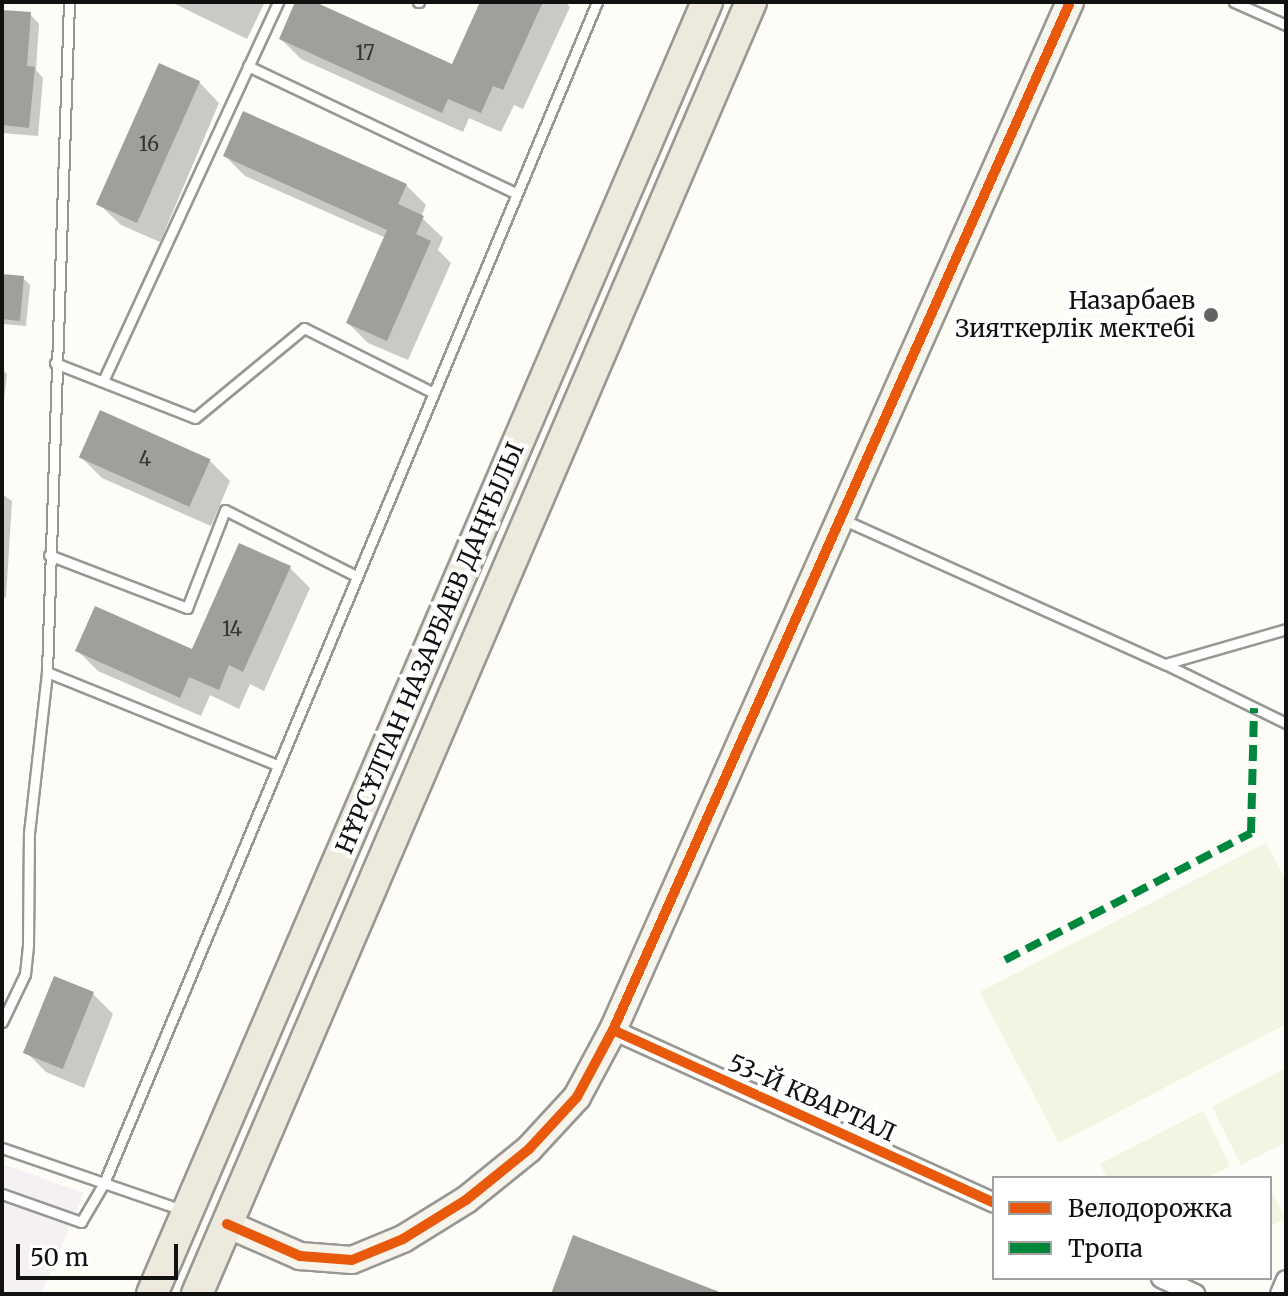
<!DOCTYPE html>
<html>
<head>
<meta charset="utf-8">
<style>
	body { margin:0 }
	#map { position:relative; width:1288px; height:1296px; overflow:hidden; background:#fdfcf7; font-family:Merriweather,serif }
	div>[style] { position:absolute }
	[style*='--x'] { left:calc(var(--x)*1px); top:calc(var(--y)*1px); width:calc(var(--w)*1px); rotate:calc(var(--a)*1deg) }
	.industrial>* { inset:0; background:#f5f0f3 }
	.pitch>* { inset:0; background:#f0f6e1 }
	.shadow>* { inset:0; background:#0003 }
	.building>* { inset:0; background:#a19f9c; transform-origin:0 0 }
	.roads { filter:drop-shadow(2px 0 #979795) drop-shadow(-2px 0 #979795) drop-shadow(0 2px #979795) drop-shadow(0 -2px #979795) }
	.lane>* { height:9px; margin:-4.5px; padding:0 4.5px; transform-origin:4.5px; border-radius:4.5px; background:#fffffe }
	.street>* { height:18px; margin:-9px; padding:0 9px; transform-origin:9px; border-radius:9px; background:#fffffe }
	.secondary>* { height:26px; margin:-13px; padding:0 13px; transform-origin:13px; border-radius:13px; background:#f6f4eb }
	.primary>* { height:30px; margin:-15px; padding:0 15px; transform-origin:15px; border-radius:15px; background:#ede9dc }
	.quiet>* { height:8px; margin-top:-4px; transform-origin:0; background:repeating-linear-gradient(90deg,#00873e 0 16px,transparent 0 24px) }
	.cycleway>* { height:10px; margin:-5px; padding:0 5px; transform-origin:5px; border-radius:5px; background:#e8590c }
	.dots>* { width:22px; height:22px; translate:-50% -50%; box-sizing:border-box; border:4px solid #fff; border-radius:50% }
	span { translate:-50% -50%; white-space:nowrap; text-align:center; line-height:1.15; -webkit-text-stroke:8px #fff; paint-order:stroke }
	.number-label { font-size:20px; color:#353434 }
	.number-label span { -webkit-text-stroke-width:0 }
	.poi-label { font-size:24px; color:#111 }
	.right { translate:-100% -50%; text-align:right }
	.street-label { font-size:24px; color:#111 }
	.frame { position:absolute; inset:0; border:4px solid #111; pointer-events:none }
	.legend { position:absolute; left:992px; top:1176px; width:280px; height:104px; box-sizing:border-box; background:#fff; border:2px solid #a0a0a0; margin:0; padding:10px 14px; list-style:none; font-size:24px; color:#111 }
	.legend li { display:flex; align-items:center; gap:16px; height:40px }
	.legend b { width:40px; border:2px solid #a0a0a0 }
	.scale { position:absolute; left:16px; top:1244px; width:162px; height:36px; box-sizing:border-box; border:4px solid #111; border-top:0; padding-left:10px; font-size:24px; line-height:28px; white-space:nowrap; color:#111; -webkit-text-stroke:6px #fff; paint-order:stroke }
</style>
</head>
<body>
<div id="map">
	<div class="industrial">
		<i style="clip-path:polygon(2px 1164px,84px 1193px,41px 1294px,2px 1294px)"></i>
	</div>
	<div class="pitch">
		<i style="clip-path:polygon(1266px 843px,1286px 881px,1286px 1024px,1059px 1143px,980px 992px)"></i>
		<i style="clip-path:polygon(1286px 1068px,1286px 1142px,1241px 1165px,1212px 1107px)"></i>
		<i style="clip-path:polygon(1203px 1111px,1230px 1166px,1206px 1178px,1107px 1178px,1100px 1164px)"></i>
		<i style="clip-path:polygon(1270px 1188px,1286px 1219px,1270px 1226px)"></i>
	</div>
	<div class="shadow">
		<i style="clip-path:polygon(171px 2px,265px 2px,247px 39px)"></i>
		<i style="clip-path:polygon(298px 2px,310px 2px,453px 66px,482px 2px,565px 2px,570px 7px,523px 109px,514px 105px,501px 132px,469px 118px,463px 132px,301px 59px,281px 39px)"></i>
		<i style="clip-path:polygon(2px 12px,30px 14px,39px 24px,36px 70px,43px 78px,38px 136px,2px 133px)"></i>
		<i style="clip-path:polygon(199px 82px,219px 103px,160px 242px,121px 225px,100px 205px)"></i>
		<i style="clip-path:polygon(225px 156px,406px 185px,426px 205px,421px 217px,443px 238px,438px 250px,451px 263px,408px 360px,368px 343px,348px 323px,386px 238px,245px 176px)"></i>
		<i style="clip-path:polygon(2px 276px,23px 278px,30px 285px,26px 326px,2px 324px)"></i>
		<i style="clip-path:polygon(2px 369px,7px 374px,4px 400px,2px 400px)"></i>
		<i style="clip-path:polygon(81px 457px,210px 461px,230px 481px,211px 526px,102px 478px)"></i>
		<i style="clip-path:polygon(2px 494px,12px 501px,6px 598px,2px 597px)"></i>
		<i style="clip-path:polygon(289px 567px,310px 588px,264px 691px,250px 684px,239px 709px,210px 695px,201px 716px,98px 671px,78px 651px,193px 652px)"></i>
		<i style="clip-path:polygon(93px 994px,113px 1014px,84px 1088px,46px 1072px,26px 1052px)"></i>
	</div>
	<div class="building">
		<i style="clip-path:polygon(295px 2px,315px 2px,452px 64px,480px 2px,543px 2px,503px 90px,493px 86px,481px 113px,448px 99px,442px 113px,279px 39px)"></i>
		<i style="clip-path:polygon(2px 10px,31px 12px,27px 66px,35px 67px,29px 128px,2px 125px)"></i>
		<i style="left:159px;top:63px;width:45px;height:155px;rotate:24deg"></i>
		<i style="clip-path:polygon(243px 111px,407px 184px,398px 204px,424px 216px,416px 234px,431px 241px,387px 341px,346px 323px,387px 230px,223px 156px)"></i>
		<i style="clip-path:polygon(2px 274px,24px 276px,20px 321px,2px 319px)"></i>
		<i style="left:100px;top:410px;width:121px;height:52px;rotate:24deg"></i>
		<i style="clip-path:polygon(239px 543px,291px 566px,243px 672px,229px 665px,219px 690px,189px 677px,180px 698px,75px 651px,95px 606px,192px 649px)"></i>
		<i style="left:54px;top:976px;width:43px;height:83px;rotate:22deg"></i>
		<i style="clip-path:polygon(573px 1235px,722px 1293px,721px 1294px,551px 1294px)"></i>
	</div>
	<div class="roads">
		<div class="lane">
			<i style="--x:418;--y:2;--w:1;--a:0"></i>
			<i style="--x:1234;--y:2;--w:57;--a:23.9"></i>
			<i style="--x:248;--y:66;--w:297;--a:25.4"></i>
			<i style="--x:55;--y:363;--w:150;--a:21.4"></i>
			<i style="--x:195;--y:418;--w:141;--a:-39.5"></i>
			<i style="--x:304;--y:328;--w:143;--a:26.6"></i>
			<i style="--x:103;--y:381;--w:417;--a:-65.2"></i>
			<i style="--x:844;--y:520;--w:352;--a:24.2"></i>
			<i style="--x:1165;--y:664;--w:126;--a:-16.1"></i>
			<i style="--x:49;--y:555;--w:148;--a:21"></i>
			<i style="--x:187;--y:608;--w:105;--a:-68.8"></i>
			<i style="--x:225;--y:510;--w:144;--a:26.7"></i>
			<i style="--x:1165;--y:664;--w:135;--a:26"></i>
			<i style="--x:47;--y:672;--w:246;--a:22"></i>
			<i style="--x:2;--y:1022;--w:53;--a:-64.4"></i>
			<i style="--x:25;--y:974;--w:30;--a:-84"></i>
			<i style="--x:28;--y:944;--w:111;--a:-89.5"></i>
			<i style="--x:29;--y:833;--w:162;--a:-83.6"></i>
			<i style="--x:47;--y:672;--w:670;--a:-88.12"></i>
			<i style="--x:2;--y:1148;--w:190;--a:19"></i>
			<i style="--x:2;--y:1194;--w:84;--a:19.5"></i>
			<i style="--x:81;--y:1222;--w:45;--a:-59.5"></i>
			<i style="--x:104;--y:1183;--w:1280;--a:-67.34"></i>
		</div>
		<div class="street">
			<i style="--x:613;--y:1030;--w:418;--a:24.4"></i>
			<i style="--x:1161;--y:1278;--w:38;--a:25"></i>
			<i style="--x:1280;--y:1294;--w:15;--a:-67"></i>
		</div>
		<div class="secondary">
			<i style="--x:227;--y:1224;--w:80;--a:23.7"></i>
			<i style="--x:300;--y:1256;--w:52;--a:4.4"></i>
			<i style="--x:352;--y:1260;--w:55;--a:-22.4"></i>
			<i style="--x:403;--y:1239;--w:74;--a:-31.8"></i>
			<i style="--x:466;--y:1200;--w:81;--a:-39"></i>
			<i style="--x:529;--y:1149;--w:71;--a:-47.3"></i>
			<i style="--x:577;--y:1097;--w:76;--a:-61.8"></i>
			<i style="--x:613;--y:1030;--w:1125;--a:-66.03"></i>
		</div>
		<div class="primary">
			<i style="--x:152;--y:1294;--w:1406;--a:-66.75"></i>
			<i style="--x:197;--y:1294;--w:1406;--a:-66.79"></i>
		</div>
	</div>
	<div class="quiet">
		<i style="--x:1005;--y:960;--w:277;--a:-27.3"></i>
		<i style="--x:1251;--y:833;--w:125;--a:-88.6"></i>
	</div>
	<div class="cycleway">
		<i style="--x:613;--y:1030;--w:418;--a:24.4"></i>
		<i style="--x:227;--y:1224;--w:80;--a:23.7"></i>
		<i style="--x:300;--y:1256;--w:52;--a:4.4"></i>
		<i style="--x:352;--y:1260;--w:55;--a:-22.4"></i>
		<i style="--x:403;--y:1239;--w:74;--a:-31.8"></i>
		<i style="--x:466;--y:1200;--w:81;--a:-39"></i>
		<i style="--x:529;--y:1149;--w:71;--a:-47.3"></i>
		<i style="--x:577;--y:1097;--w:76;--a:-61.8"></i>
		<i style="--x:613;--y:1030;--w:1125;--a:-66.03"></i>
	</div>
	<div class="dots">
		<i style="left:1211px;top:315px;background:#646362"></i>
	</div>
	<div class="number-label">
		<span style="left:365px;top:52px">17</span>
		<span style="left:149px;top:143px">16</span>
		<span style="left:145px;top:458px">4</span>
		<span style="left:232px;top:628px">14</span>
	</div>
	<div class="poi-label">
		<span class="right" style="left:1195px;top:315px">Назарбаев<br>Зияткерлік мектебі</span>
	</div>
	<div class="street-label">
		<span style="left:430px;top:648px;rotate:-67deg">НҰРСҰЛТАН НАЗАРБАЕВ ДАҢҒЫЛЫ</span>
		<span style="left:812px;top:1098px;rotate:24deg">53-Й КВАРТАЛ</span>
	</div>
	<div class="frame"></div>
	<ul class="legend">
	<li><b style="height:10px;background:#e8590c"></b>Велодорожка</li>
	<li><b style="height:10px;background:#00873e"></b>Тропа</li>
	</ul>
	<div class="scale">50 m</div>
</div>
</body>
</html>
